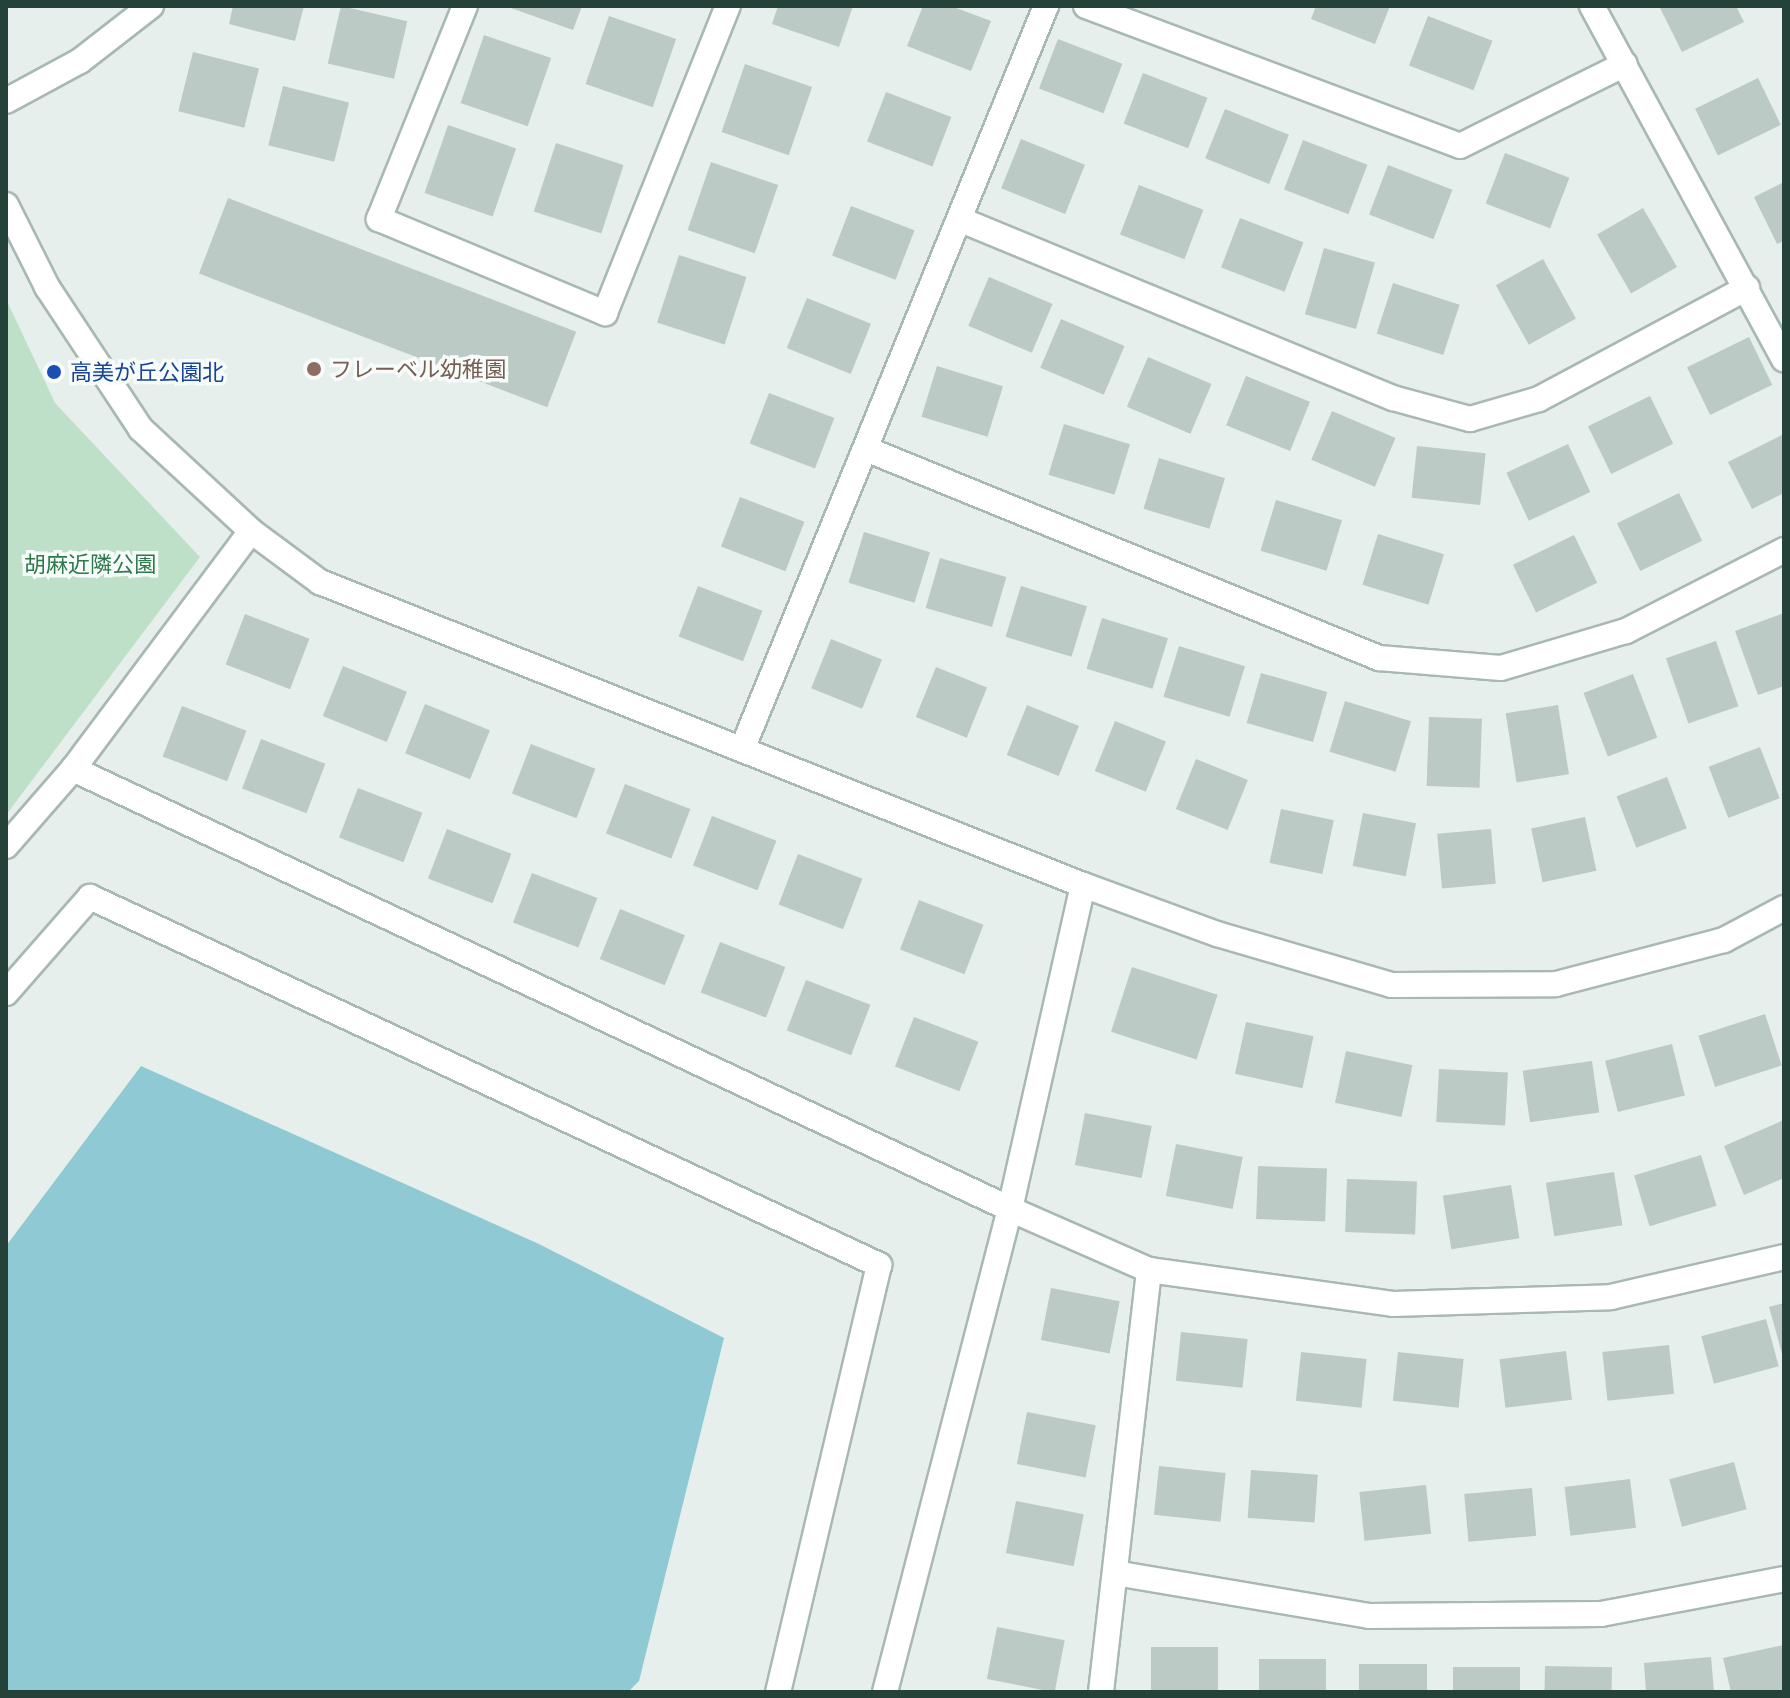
<!DOCTYPE html>
<html>
<head>
<meta charset="utf-8">
<style>
	body { margin:0 }
	#map { position:relative; width:1790px; height:1698px; overflow:hidden; background:#e6efeb; font-family:"Golos Text","Noto Sans JP",sans-serif }
	div>[style] { position:absolute }
	[style*='--x'] { left:calc(var(--x)*1px); top:calc(var(--y)*1px); width:calc(var(--w)*1px); rotate:calc(var(--a)*1deg) }
	.green>* { inset:0; background:#bfe0c8 }
	.water>* { inset:0; background:#8ec9d4 }
	.building>* { inset:0; background:#bbcac4; transform-origin:0 0 }
	.roads { filter:drop-shadow(2px 0 #a8b8b2) drop-shadow(-2px 0 #a8b8b2) drop-shadow(0 2px #a8b8b2) drop-shadow(0 -2px #a8b8b2) }
	.minor>* { height:24px; margin:-12px; padding:0 12px; transform-origin:12px; border-radius:12px; background:#fff }
	.dots>* { width:22px; height:22px; translate:-50% -50%; box-sizing:border-box; border:4px solid #f7fbf9; border-radius:50% }
	span { translate:-50% -50%; white-space:nowrap; text-align:center; line-height:1.15; -webkit-text-stroke:7px #f7fbf9; paint-order:stroke }
	.education-label { font-size:22px; color:#785e54 }
	.left { translate:0 -50%; text-align:left }
	.transit-label { font-size:22px; color:#164399 }
	.park-label { font-size:22px; color:#2d7a4b }
	.frame { position:absolute; inset:0; border:8px solid #24423a; pointer-events:none }
</style>
</head>
<body>
<div id="map">
	<div class="green">
		<i style="clip-path:polygon(6px 299px,55px 403px,200px 557px,6px 815px)"></i>
	</div>
	<div class="water">
		<i style="clip-path:polygon(141px 1066px,539px 1244px,724px 1338px,639px 1681px,628px 1692px,6px 1692px,6px 1246px)"></i>
	</div>
	<div class="building">
		<i style="clip-path:polygon(233px 6px,304px 6px,295px 41px,229px 24px)"></i>
		<i style="left:341px;top:6px;width:68px;height:59px;rotate:13deg"></i>
		<i style="clip-path:polygon(505px 6px,582px 6px,573px 30px)"></i>
		<i style="clip-path:polygon(778px 6px,853px 6px,839px 47px,772px 24px)"></i>
		<i style="clip-path:polygon(923px 6px,951px 6px,991px 21px,971px 71px,907px 46px)"></i>
		<i style="clip-path:polygon(1316px 6px,1390px 6px,1375px 44px,1311px 19px)"></i>
		<i style="clip-path:polygon(1659px 6px,1736px 6px,1744px 22px,1682px 52px)"></i>
		<i style="left:609px;top:16px;width:71px;height:72px;rotate:19deg"></i>
		<i style="left:1428px;top:16px;width:69px;height:53px;rotate:21deg"></i>
		<i style="left:484px;top:35px;width:71px;height:72px;rotate:19deg"></i>
		<i style="left:1058px;top:39px;width:69px;height:53px;rotate:21deg"></i>
		<i style="left:193px;top:52px;width:68px;height:61px;rotate:14deg"></i>
		<i style="left:745px;top:64px;width:71px;height:72px;rotate:19deg"></i>
		<i style="left:1143px;top:73px;width:69px;height:54px;rotate:21deg"></i>
		<i style="left:1758px;top:78px;width:52px;height:70px;rotate:64deg"></i>
		<i style="left:283px;top:86px;width:68px;height:61px;rotate:14deg"></i>
		<i style="left:886px;top:92px;width:70px;height:53px;rotate:21deg"></i>
		<i style="left:1225px;top:109px;width:69px;height:53px;rotate:22deg"></i>
		<i style="left:448px;top:125px;width:72px;height:72px;rotate:19deg"></i>
		<i style="left:1021px;top:139px;width:69px;height:53px;rotate:22deg"></i>
		<i style="left:1303px;top:140px;width:69px;height:53px;rotate:21deg"></i>
		<i style="left:556px;top:143px;width:71px;height:72px;rotate:18deg"></i>
		<i style="left:1505px;top:153px;width:69px;height:54px;rotate:21deg"></i>
		<i style="left:711px;top:162px;width:71px;height:72px;rotate:19deg"></i>
		<i style="left:1388px;top:165px;width:69px;height:53px;rotate:21deg"></i>
		<i style="clip-path:polygon(1784px 182px,1784px 241px,1777px 244px,1754px 197px)"></i>
		<i style="left:1139px;top:185px;width:69px;height:53px;rotate:21deg"></i>
		<i style="left:228px;top:198px;width:373px;height:81px;rotate:21deg"></i>
		<i style="left:851px;top:206px;width:68px;height:53px;rotate:21deg"></i>
		<i style="left:1643px;top:208px;width:68px;height:53px;rotate:60deg"></i>
		<i style="left:1240px;top:218px;width:68px;height:53px;rotate:21deg"></i>
		<i style="left:1324px;top:248px;width:53px;height:69px;rotate:16deg"></i>
		<i style="left:679px;top:255px;width:71px;height:71px;rotate:18deg"></i>
		<i style="left:1543px;top:259px;width:68px;height:54px;rotate:61deg"></i>
		<i style="left:989px;top:277px;width:69px;height:53px;rotate:23deg"></i>
		<i style="left:1393px;top:283px;width:70px;height:53px;rotate:18deg"></i>
		<i style="left:807px;top:298px;width:69px;height:54px;rotate:22deg"></i>
		<i style="left:1061px;top:319px;width:69px;height:53px;rotate:23deg"></i>
		<i style="left:1749px;top:337px;width:53px;height:69px;rotate:64deg"></i>
		<i style="left:1148px;top:357px;width:69px;height:54px;rotate:23deg"></i>
		<i style="left:937px;top:366px;width:69px;height:53px;rotate:17deg"></i>
		<i style="left:1246px;top:376px;width:69px;height:53px;rotate:22deg"></i>
		<i style="left:769px;top:393px;width:70px;height:54px;rotate:21deg"></i>
		<i style="left:1650px;top:396px;width:53px;height:69px;rotate:64deg"></i>
		<i style="left:1332px;top:411px;width:69px;height:53px;rotate:23deg"></i>
		<i style="left:1064px;top:424px;width:69px;height:53px;rotate:17deg"></i>
		<i style="clip-path:polygon(1784px 434px,1784px 493px,1752px 509px,1728px 462px)"></i>
		<i style="left:1568px;top:444px;width:53px;height:68px;rotate:65deg"></i>
		<i style="left:1417px;top:446px;width:69px;height:52px;rotate:6deg"></i>
		<i style="left:1159px;top:458px;width:69px;height:53px;rotate:17deg"></i>
		<i style="left:1679px;top:493px;width:53px;height:69px;rotate:64deg"></i>
		<i style="left:740px;top:497px;width:69px;height:53px;rotate:21deg"></i>
		<i style="left:1276px;top:500px;width:69px;height:53px;rotate:17deg"></i>
		<i style="left:864px;top:532px;width:69px;height:53px;rotate:17deg"></i>
		<i style="left:1378px;top:534px;width:69px;height:53px;rotate:17deg"></i>
		<i style="left:1574px;top:535px;width:53px;height:68px;rotate:64deg"></i>
		<i style="left:940px;top:558px;width:69px;height:52px;rotate:16deg"></i>
		<i style="left:698px;top:586px;width:69px;height:54px;rotate:21deg"></i>
		<i style="left:1021px;top:586px;width:69px;height:53px;rotate:17deg"></i>
		<i style="clip-path:polygon(1784px 613px,1784px 686px,1758px 695px,1735px 631px)"></i>
		<i style="left:245px;top:614px;width:69px;height:54px;rotate:21deg"></i>
		<i style="left:1102px;top:618px;width:69px;height:53px;rotate:17deg"></i>
		<i style="left:831px;top:639px;width:55px;height:53px;rotate:22deg"></i>
		<i style="left:1716px;top:641px;width:69px;height:53px;rotate:71deg"></i>
		<i style="left:1179px;top:646px;width:69px;height:53px;rotate:17deg"></i>
		<i style="left:343px;top:666px;width:69px;height:54px;rotate:22deg"></i>
		<i style="left:936px;top:667px;width:55px;height:54px;rotate:22deg"></i>
		<i style="left:1261px;top:673px;width:69px;height:52px;rotate:16deg"></i>
		<i style="left:1633px;top:674px;width:68px;height:53px;rotate:69deg"></i>
		<i style="left:1345px;top:701px;width:69px;height:53px;rotate:17deg"></i>
		<i style="left:425px;top:704px;width:70px;height:53px;rotate:22deg"></i>
		<i style="left:1027px;top:705px;width:56px;height:54px;rotate:22deg"></i>
		<i style="left:1558px;top:705px;width:70px;height:53px;rotate:81deg"></i>
		<i style="left:182px;top:706px;width:69px;height:54px;rotate:21deg"></i>
		<i style="left:1429px;top:717px;width:53px;height:69px;rotate:2deg"></i>
		<i style="left:1115px;top:721px;width:55px;height:54px;rotate:22deg"></i>
		<i style="left:261px;top:739px;width:69px;height:53px;rotate:21deg"></i>
		<i style="left:531px;top:744px;width:69px;height:53px;rotate:21deg"></i>
		<i style="left:1760px;top:747px;width:55px;height:55px;rotate:69deg"></i>
		<i style="left:1196px;top:759px;width:56px;height:54px;rotate:22deg"></i>
		<i style="left:1667px;top:777px;width:55px;height:54px;rotate:69deg"></i>
		<i style="left:625px;top:784px;width:70px;height:53px;rotate:21deg"></i>
		<i style="left:358px;top:788px;width:69px;height:53px;rotate:21deg"></i>
		<i style="left:1281px;top:809px;width:54px;height:55px;rotate:12deg"></i>
		<i style="left:1363px;top:813px;width:54px;height:54px;rotate:11deg"></i>
		<i style="left:712px;top:816px;width:69px;height:53px;rotate:21deg"></i>
		<i style="left:1585px;top:817px;width:55px;height:55px;rotate:78deg"></i>
		<i style="left:447px;top:829px;width:69px;height:53px;rotate:21deg"></i>
		<i style="left:1491px;top:829px;width:55px;height:54px;rotate:85deg"></i>
		<i style="left:798px;top:854px;width:69px;height:54px;rotate:21deg"></i>
		<i style="left:532px;top:873px;width:70px;height:53px;rotate:21deg"></i>
		<i style="left:919px;top:900px;width:69px;height:53px;rotate:21deg"></i>
		<i style="left:620px;top:909px;width:70px;height:54px;rotate:22deg"></i>
		<i style="left:720px;top:942px;width:70px;height:54px;rotate:21deg"></i>
		<i style="left:1132px;top:967px;width:90px;height:68px;rotate:18deg"></i>
		<i style="left:806px;top:980px;width:69px;height:54px;rotate:21deg"></i>
		<i style="left:1765px;top:1014px;width:54px;height:70px;rotate:72deg"></i>
		<i style="left:914px;top:1017px;width:69px;height:53px;rotate:21deg"></i>
		<i style="left:1246px;top:1022px;width:69px;height:53px;rotate:12deg"></i>
		<i style="left:1672px;top:1044px;width:53px;height:69px;rotate:76deg"></i>
		<i style="left:1346px;top:1051px;width:68px;height:53px;rotate:12deg"></i>
		<i style="left:1592px;top:1061px;width:52px;height:70px;rotate:82deg"></i>
		<i style="left:1439px;top:1069px;width:69px;height:53px;rotate:3deg"></i>
		<i style="left:1085px;top:1113px;width:68px;height:53px;rotate:11deg"></i>
		<i style="clip-path:polygon(1784px 1120px,1784px 1178px,1744px 1195px,1724px 1146px)"></i>
		<i style="left:1176px;top:1144px;width:68px;height:53px;rotate:11deg"></i>
		<i style="left:1701px;top:1155px;width:53px;height:70px;rotate:73deg"></i>
		<i style="left:1258px;top:1166px;width:69px;height:53px;rotate:2deg"></i>
		<i style="left:1614px;top:1172px;width:54px;height:69px;rotate:81deg"></i>
		<i style="left:1347px;top:1179px;width:70px;height:53px;rotate:2deg"></i>
		<i style="left:1511px;top:1185px;width:54px;height:69px;rotate:81deg"></i>
		<i style="left:1051px;top:1288px;width:70px;height:53px;rotate:11deg"></i>
		<i style="clip-path:polygon(1784px 1303px,1784px 1356px,1783px 1357px,1769px 1307px)"></i>
		<i style="left:1766px;top:1319px;width:49px;height:67px;rotate:75deg"></i>
		<i style="left:1181px;top:1332px;width:67px;height:49px;rotate:6deg"></i>
		<i style="left:1669px;top:1345px;width:49px;height:67px;rotate:84deg"></i>
		<i style="left:1566px;top:1351px;width:49px;height:67px;rotate:83deg"></i>
		<i style="left:1301px;top:1352px;width:66px;height:49px;rotate:6deg"></i>
		<i style="left:1398px;top:1352px;width:66px;height:49px;rotate:6deg"></i>
		<i style="left:1027px;top:1412px;width:70px;height:53px;rotate:11deg"></i>
		<i style="left:1734px;top:1462px;width:49px;height:67px;rotate:75deg"></i>
		<i style="left:1159px;top:1466px;width:67px;height:49px;rotate:6deg"></i>
		<i style="left:1251px;top:1470px;width:67px;height:48px;rotate:4deg"></i>
		<i style="left:1630px;top:1479px;width:49px;height:66px;rotate:83deg"></i>
		<i style="left:1426px;top:1485px;width:49px;height:67px;rotate:84deg"></i>
		<i style="left:1532px;top:1488px;width:48px;height:68px;rotate:85deg"></i>
		<i style="left:1016px;top:1501px;width:69px;height:53px;rotate:11deg"></i>
		<i style="left:997px;top:1627px;width:69px;height:53px;rotate:11deg"></i>
		<i style="clip-path:polygon(1784px 1645px,1784px 1692px,1731px 1692px,1723px 1658px)"></i>
		<i style="left:1151px;top:1647px;width:67px;height:45px"></i>
		<i style="clip-path:polygon(1711px 1657px,1714px 1692px,1646px 1692px,1644px 1663px)"></i>
		<i style="left:1259px;top:1659px;width:67px;height:33px"></i>
		<i style="left:1359px;top:1664px;width:68px;height:28px"></i>
		<i style="left:1545px;top:1666px;width:67px;height:26px;rotate:1deg"></i>
		<i style="left:1453px;top:1667px;width:67px;height:25px"></i>
	</div>
	<div class="roads">
		<div class="minor">
			<i style="--x:465;--y:6;--w:230;--a:112"></i>
			<i style="--x:379;--y:219;--w:245;--a:22.6"></i>
			<i style="--x:605;--y:313;--w:331;--a:-68.2"></i>
			<i style="--x:1086;--y:6;--w:399;--a:20.5"></i>
			<i style="--x:1460;--y:146;--w:184;--a:-26.4"></i>
			<i style="--x:1592;--y:6;--w:402;--a:61.5"></i>
			<i style="--x:6;--y:101;--w:84;--a:-28.4"></i>
			<i style="--x:80;--y:61;--w:90;--a:-37.8"></i>
			<i style="--x:6;--y:205;--w:92;--a:63.4"></i>
			<i style="--x:47;--y:287;--w:170;--a:56.5"></i>
			<i style="--x:141;--y:429;--w:150;--a:42.8"></i>
			<i style="--x:251;--y:531;--w:86;--a:36.5"></i>
			<i style="--x:320;--y:582;--w:821;--a:21.66"></i>
			<i style="--x:1083;--y:885;--w:143;--a:20.1"></i>
			<i style="--x:1217;--y:934;--w:181;--a:16.3"></i>
			<i style="--x:1391;--y:985;--w:165;--a:-0.3"></i>
			<i style="--x:1556;--y:984;--w:174;--a:-14.7"></i>
			<i style="--x:1724;--y:940;--w:68;--a:-28.1"></i>
			<i style="--x:961;--y:220;--w:467;--a:22.4"></i>
			<i style="--x:1393;--y:398;--w:80;--a:15.3"></i>
			<i style="--x:1470;--y:419;--w:72;--a:-16.2"></i>
			<i style="--x:1539;--y:399;--w:236;--a:-28.1"></i>
			<i style="--x:866;--y:449;--w:554;--a:22.17"></i>
			<i style="--x:1379;--y:658;--w:122;--a:4.7"></i>
			<i style="--x:1501;--y:668;--w:130;--a:-16.5"></i>
			<i style="--x:1626;--y:631;--w:178;--a:-27.1"></i>
			<i style="--x:743;--y:747;--w:801;--a:-67.76"></i>
			<i style="--x:73;--y:769;--w:1035;--a:25.15"></i>
			<i style="--x:1010;--y:1209;--w:152;--a:23.7"></i>
			<i style="--x:1149;--y:1270;--w:246;--a:7.9"></i>
			<i style="--x:1393;--y:1304;--w:218;--a:-1.8"></i>
			<i style="--x:1611;--y:1297;--w:178;--a:-13"></i>
			<i style="--x:6;--y:846;--w:102;--a:-49"></i>
			<i style="--x:73;--y:769;--w:297;--a:-53.2"></i>
			<i style="--x:6;--y:993;--w:128;--a:-48.8"></i>
			<i style="--x:90;--y:897;--w:871;--a:25"></i>
			<i style="--x:879;--y:1265;--w:439;--a:103.3"></i>
			<i style="--x:1115;--y:1573;--w:258;--a:9.6"></i>
			<i style="--x:1369;--y:1616;--w:232;--a:-0.5"></i>
			<i style="--x:1601;--y:1614;--w:186;--a:-10.8"></i>
			<i style="--x:885;--y:1692;--w:499;--a:-75.5"></i>
			<i style="--x:1010;--y:1209;--w:332;--a:-77.3"></i>
			<i style="--x:1101;--y:1692;--w:425;--a:-83.5"></i>
		</div>
	</div>
	<div class="dots">
		<i style="left:314px;top:369px;background:#8d6e63"></i>
		<i style="left:54px;top:372px;background:#1a4fb4"></i>
	</div>
	<div class="education-label">
		<span class="left" style="left:330px;top:369px">フレーベル幼稚園</span>
	</div>
	<div class="transit-label">
		<span class="left" style="left:70px;top:372px">高美が丘公園北</span>
	</div>
	<div class="park-label">
		<span style="left:90px;top:564px">胡麻近隣公園</span>
	</div>
	<div class="frame"></div>
</div>
</body>
</html>
